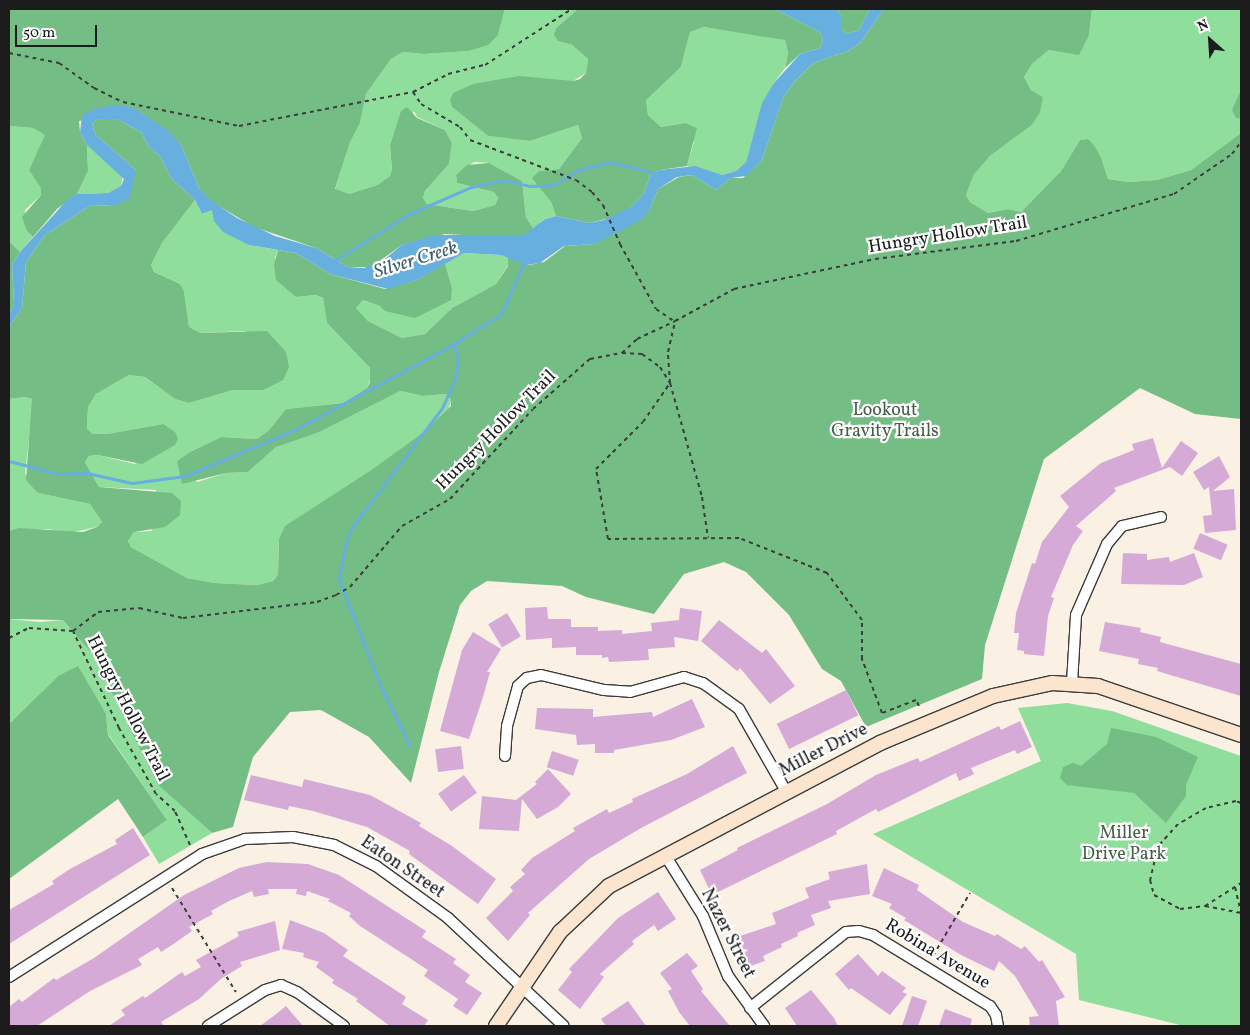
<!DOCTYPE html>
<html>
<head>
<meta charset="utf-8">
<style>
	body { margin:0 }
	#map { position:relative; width:1250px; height:1035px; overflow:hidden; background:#faf0e3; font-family:Vollkorn,serif }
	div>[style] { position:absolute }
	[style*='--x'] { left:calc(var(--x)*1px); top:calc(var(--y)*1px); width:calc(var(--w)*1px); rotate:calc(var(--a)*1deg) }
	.green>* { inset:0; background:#90de9c }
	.forest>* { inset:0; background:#74bd84 }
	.water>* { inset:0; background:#67afde }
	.stream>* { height:3px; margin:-1.5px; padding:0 1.5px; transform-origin:1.5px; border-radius:1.5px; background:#67afde }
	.building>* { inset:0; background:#d5aad6; transform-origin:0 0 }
	.path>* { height:2px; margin-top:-1px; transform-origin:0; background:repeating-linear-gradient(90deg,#3d3c3a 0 4px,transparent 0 8px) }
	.roads { filter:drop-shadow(1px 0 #3d3c3a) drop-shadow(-1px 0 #3d3c3a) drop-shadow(0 1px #3d3c3a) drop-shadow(0 -1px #3d3c3a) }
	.street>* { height:10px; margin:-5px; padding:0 5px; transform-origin:5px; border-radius:5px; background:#fff }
	.secondary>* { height:14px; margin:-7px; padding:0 7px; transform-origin:7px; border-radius:7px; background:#fbe5cf }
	span { translate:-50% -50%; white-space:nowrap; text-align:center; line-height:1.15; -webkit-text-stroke:4.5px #fff; paint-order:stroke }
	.street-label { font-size:18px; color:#1c1c1c }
	.park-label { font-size:18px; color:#456049 }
	.water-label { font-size:19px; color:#3e5e73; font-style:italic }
	.frame { position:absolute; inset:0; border:10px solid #1c1c1c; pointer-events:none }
	.north { position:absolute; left:1185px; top:15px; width:50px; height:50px; -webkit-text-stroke:4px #fff; paint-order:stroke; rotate:334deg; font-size:14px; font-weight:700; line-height:20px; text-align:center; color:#1c1c1c }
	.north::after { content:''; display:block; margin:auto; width:18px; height:22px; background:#1c1c1c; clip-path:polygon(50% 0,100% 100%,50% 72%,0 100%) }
	.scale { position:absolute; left:15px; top:25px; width:82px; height:22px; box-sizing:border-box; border:2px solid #1c1c1c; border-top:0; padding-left:6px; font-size:15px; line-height:18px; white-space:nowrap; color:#1c1c1c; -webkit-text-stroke:4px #fff; paint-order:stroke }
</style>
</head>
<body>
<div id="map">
	<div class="green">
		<i style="clip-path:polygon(505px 9px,578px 9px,556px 28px,558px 41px,572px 45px,588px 59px,586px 73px,573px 81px,452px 107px,488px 136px,530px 141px,578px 125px,582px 138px,559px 169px,539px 171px,533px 178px,551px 202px,556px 216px,544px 219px,534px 230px,526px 217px,522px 181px,489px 163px,474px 162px,456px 175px,457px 183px,494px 192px,498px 198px,495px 205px,473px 211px,427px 204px,423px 198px,425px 191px,449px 164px,452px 143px,445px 130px,417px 117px,414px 111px,390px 146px,392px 169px,390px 176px,377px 185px,349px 194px,335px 190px,350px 141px,360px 123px,366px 94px,391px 59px,403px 52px,424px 54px,468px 51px,498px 35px)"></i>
		<i style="clip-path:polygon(1092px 9px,1241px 9px,1241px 90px,1236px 118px,1241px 119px,1241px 133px,1191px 170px,1157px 180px,1128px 182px,1108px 179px,1101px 157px,1088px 139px,1080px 140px,1061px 171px,1021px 212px,1008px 209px,988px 213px,970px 202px,966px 195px,974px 173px,990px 156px,1032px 125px,1043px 97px,1031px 90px,1024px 77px,1032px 64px,1049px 50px,1089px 35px)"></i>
		<i style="clip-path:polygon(704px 27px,777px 37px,785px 40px,788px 53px,785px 68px,774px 83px,758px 119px,746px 162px,736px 171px,722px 175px,687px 166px,694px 142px,685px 123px,661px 127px,648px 115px,646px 99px,681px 67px,690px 32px)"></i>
		<i style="clip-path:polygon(9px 126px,33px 128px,46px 135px,29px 170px,42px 188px,41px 195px,25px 210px,27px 231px,33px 237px,20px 252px,9px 241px)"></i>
		<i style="clip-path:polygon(87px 145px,123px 175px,121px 186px,108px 193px,77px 194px,88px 171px)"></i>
		<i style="clip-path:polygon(195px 200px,202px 214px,212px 210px,249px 245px,278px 250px,275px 258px,296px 297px,316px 295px,323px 298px,327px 323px,370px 368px,372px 375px,367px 388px,343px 403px,286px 409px,269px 430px,257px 439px,221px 437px,188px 453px,177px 461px,197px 482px,226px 473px,248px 472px,276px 447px,400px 391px,423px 396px,446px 394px,452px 399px,447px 412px,425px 431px,279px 539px,278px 575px,273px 581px,258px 585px,215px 583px,187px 578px,131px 547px,128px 541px,134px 532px,152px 531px,156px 490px,99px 487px,85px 462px,89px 456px,97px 455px,135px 464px,163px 424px,107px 434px,93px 434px,87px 429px,88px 407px,96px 394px,129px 375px,145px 377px,175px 399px,189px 403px,233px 390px,263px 390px,245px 331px,201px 333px,189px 327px,184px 291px,180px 284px,154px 272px,151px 265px,162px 243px)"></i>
		<i style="clip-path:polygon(464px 253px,501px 255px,508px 257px,508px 265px,496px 284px,452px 308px,425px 334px,402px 338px,368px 321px,356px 308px,363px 300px,380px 306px,452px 288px,445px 263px)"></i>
		<i style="clip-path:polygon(25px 397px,32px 399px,33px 407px,25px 473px,38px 493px,90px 504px,102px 522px,97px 527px,69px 533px,48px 529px,9px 531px,9px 399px)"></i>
		<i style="clip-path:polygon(9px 619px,40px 622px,63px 620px,92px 654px,158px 785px,212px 833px,159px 864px,143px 837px,167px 820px,108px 734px,106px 714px,58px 676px,9px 724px)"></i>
		<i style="clip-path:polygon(1067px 703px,1112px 711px,1241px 756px,1241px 1026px,1184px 1026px,1079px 1000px,1076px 954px,873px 834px,1041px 761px,1018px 708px)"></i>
	</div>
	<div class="forest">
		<i style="clip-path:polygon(9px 9px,505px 9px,498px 35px,488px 45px,468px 51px,424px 54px,403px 52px,391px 59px,366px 94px,360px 123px,350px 142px,335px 189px,349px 194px,377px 185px,390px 176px,392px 169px,390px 146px,401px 111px,407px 107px,417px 118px,445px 130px,452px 143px,449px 164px,425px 191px,423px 198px,427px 204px,473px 211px,495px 205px,498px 198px,494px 192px,457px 183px,456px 175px,467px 165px,489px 163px,522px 181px,526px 217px,534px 230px,524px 235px,499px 237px,445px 234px,402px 245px,371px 267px,348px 267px,316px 248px,254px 227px,209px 200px,199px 188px,180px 143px,140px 112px,79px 121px,80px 132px,87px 145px,88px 171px,77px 194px,57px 209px,33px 237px,27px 231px,22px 217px,41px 195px,41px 188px,29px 170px,45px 135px,33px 128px,9px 126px)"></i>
		<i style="clip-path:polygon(578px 9px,775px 9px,820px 32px,823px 41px,820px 48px,800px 54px,785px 68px,788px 53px,785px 40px,704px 27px,690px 32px,681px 67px,646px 100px,648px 115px,661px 127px,685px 123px,697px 128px,687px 166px,660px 170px,650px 176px,644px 193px,631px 207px,619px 216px,589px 223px,556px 216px,551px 202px,532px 178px,539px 171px,559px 169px,582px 138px,578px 125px,530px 141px,488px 136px,452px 107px,450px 100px,453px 93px,473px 84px,519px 76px,573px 81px,580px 79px,586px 73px,588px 59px,572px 45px,558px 41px,554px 35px,556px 28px)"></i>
		<i style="clip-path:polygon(836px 9px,870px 9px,859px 30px,847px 34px,842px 30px,842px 17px)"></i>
		<i style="clip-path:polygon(884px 9px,1092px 9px,1089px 35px,1079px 55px,1049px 50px,1032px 64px,1024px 77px,1031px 90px,1043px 97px,1040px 112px,1032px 125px,990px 156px,974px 174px,966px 195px,970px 202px,988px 213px,1008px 209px,1021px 212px,1061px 171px,1080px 140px,1088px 139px,1093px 144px,1101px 157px,1108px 179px,1128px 182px,1157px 180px,1191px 170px,1241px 133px,1241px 419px,1195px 414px,1140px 388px,1044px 459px,985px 645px,982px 679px,866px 727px,841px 681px,822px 669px,789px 615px,746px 572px,724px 562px,684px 574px,654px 614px,586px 597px,562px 586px,487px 581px,471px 591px,460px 605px,439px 672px,411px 783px,369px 737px,321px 710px,290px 712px,253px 757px,233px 827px,212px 833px,158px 785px,92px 654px,63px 620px,9px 619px,9px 531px,19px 528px,83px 532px,97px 527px,102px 522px,90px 504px,38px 493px,26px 480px,32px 399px,25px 397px,9px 399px,9px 327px,22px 308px,26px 262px,45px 235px,91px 205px,114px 206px,136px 170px,96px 135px,92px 125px,97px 119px,117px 119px,141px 132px,149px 147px,160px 156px,171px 178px,195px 200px,162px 243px,151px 265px,154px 272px,180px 284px,184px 291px,189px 327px,201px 333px,267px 331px,286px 352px,289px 367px,283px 380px,263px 390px,233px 390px,189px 403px,175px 399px,145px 377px,129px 375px,96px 394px,88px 407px,87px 429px,93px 434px,107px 434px,163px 424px,175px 432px,178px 439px,175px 445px,142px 464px,97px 455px,89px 456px,85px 462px,99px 487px,172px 493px,181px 501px,180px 515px,165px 527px,134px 532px,128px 541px,131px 547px,187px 578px,215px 583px,258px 585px,273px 581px,278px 575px,279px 539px,285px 526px,370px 471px,425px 431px,451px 406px,451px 399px,446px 394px,423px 396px,400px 391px,319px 432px,276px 447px,248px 472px,226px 473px,182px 484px,177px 461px,188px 453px,221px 437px,257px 439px,269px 430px,286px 409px,343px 403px,367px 388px,370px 382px,370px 368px,327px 323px,323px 298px,316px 295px,296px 297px,276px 280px,274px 265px,278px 250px,296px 253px,330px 274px,385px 289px,417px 280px,445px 263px,452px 288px,451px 300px,415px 318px,385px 311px,380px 306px,363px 300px,356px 308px,368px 321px,402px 338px,425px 334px,452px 308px,496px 284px,508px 266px,508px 257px,529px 265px,544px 262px,565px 246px,595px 244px,649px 211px,658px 189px,679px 177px,692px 175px,716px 190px,731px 178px,743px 178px,762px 160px,783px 98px,794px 82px,813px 63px,848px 51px,860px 43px)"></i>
		<i style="clip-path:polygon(1241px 90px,1241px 119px,1236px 118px,1232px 110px)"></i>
		<i style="clip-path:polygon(9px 241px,20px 252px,12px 265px,14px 304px,9px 315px)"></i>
		<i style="clip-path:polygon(78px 666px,106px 714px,108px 735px,167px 820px,143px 837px,118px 799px,9px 879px,9px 724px,58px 676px)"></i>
		<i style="clip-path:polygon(1111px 728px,1156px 737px,1198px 757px,1186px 785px,1186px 796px,1166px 823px,1134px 793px,1067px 785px,1060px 778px,1063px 767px,1073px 763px,1081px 766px,1107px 744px)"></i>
	</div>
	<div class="water">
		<i style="clip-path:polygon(775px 9px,836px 9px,842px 17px,842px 30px,847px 34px,859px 30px,870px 9px,884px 9px,860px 43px,848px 51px,813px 63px,794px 82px,783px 98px,762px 160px,746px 176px,731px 178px,716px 190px,692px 175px,677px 177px,658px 189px,649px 211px,641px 220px,595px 244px,564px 246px,540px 263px,526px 265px,501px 255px,464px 253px,417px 280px,388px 289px,330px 274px,296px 253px,249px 245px,223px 232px,214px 221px,212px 210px,202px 214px,195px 200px,171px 178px,160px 156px,149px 147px,141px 132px,117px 119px,97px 119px,92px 125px,96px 135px,136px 170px,129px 199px,114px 206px,91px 205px,45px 235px,26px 262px,22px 308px,9px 327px,9px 315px,14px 304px,12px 265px,20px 252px,68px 199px,77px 194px,108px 193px,121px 186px,124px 179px,87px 145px,80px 132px,82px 115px,96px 108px,118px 105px,134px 108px,167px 130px,180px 143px,199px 188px,209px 199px,237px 218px,275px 236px,316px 248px,348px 267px,364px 268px,381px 262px,402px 245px,434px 235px,524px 235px,545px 219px,556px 216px,589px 223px,604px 220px,631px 207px,644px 193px,650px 176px,660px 170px,695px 166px,722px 175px,736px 171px,746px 162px,762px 103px,774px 83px,800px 54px,820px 48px,823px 41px,820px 32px)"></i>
	</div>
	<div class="stream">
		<i style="--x:334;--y:261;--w:89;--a:-32.1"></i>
		<i style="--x:409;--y:214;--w:68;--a:-23.5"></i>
		<i style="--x:471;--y:187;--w:34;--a:-12"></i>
		<i style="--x:504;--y:180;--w:26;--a:13"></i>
		<i style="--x:529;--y:186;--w:24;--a:-2"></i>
		<i style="--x:553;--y:185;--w:32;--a:-30"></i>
		<i style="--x:581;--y:169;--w:31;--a:-13"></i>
		<i style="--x:611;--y:162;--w:49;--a:14.3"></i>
		<i style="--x:9;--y:461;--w:52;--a:14.6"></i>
		<i style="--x:59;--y:474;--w:28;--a:-2"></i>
		<i style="--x:87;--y:473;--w:46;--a:12.5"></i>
		<i style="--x:132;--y:483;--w:53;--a:-7.5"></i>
		<i style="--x:185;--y:476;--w:121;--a:-22.9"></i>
		<i style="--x:296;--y:429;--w:179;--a:-28.3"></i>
		<i style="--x:454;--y:344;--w:56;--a:-32.6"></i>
		<i style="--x:501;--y:314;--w:57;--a:-66.1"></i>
		<i style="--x:410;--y:746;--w:68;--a:-116.2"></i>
		<i style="--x:380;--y:685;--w:113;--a:-111.3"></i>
		<i style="--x:339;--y:580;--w:39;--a:-80"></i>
		<i style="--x:346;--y:542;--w:16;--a:-68"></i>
		<i style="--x:352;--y:527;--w:149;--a:-52.9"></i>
		<i style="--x:442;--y:408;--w:32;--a:-66"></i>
		<i style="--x:455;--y:379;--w:19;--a:-81"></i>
		<i style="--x:458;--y:360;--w:16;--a:-104"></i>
	</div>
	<div class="building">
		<i style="clip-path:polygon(1153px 438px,1162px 468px,1181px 441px,1198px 453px,1182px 476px,1170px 467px,1114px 488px,1116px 491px,1076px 526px,1083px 531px,1073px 545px,1051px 597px,1054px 598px,1048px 616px,1044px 656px,1024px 654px,1024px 651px,1017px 650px,1019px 633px,1014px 633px,1016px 613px,1032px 563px,1035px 564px,1042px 542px,1069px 507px,1060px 496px,1101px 463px,1134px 450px,1132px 444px)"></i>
		<i style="clip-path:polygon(1219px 456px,1230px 477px,1213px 491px,1234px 489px,1236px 530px,1205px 533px,1203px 516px,1212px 515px,1209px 487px,1204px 490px,1193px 472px)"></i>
		<i style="left:1200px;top:533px;width:30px;height:17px;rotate:23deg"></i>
		<i style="clip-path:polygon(1123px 553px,1147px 554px,1147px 560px,1169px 557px,1170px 562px,1194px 553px,1203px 577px,1184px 585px,1121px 584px)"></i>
		<i style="clip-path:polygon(547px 607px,548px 619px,571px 619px,571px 627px,598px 627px,598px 631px,622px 630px,622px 634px,652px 631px,651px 623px,679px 620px,680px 608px,702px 611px,698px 641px,674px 637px,675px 647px,648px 649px,649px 660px,609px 662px,608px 657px,602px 658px,602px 655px,576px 655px,576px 647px,552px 648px,552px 638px,526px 640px,525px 608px)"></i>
		<i style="left:507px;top:613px;width:27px;height:22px;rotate:59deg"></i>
		<i style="clip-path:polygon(719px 620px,762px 653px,766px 649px,795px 686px,770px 704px,740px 668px,737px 671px,701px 641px)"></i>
		<i style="clip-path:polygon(1105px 622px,1141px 628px,1140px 632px,1161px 637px,1160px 642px,1241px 664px,1241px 696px,1157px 671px,1158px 668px,1138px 664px,1139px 659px,1099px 651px)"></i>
		<i style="clip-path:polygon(473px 632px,501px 649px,487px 672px,490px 672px,483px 697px,469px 739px,440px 731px,462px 650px)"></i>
		<i style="left:846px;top:690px;width:28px;height:77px;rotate:64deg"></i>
		<i style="clip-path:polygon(692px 699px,705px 727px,671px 740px,614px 750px,614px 753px,595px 753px,595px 744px,577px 745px,576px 735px,535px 729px,537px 708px,593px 709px,593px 717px,652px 712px,653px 717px)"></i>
		<i style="clip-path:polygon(1020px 721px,1032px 747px,1017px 754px,1015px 750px,971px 768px,974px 774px,959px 781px,956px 773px,878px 812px,876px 809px,836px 831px,837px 834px,712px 895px,700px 870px,738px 850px,737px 848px,827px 804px,876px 775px,918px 758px,920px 762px,999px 726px,1001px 730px)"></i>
		<i style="left:461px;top:746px;width:23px;height:26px;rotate:83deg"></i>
		<i style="clip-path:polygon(733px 746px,747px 773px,641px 828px,589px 859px,528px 913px,530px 915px,508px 941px,486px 918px,513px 891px,510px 887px,525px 874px,521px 870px,532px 858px,575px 831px,573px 828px,607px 809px,609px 813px,633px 802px,632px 799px,687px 774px)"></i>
		<i style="left:552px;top:751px;width:28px;height:17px;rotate:18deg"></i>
		<i style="clip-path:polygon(548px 769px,571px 794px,558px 807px,537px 819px,522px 799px,519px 831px,479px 829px,482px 796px,516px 800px,537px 784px,535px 782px)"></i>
		<i style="clip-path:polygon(251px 775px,302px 787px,304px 779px,370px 795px,421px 823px,419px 826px,452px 846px,496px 879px,478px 904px,409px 854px,410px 851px,367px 827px,313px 811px,289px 806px,288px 810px,244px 800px)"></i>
		<i style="left:464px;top:775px;width:22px;height:32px;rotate:54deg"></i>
		<i style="clip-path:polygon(133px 828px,150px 855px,9px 944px,9px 910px,54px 884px,52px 881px,70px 869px,117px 844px,115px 840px)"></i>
		<i style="clip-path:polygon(267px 862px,308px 864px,339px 875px,426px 931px,422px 937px,456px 959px,453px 963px,470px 975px,465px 982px,482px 993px,467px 1015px,453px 1006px,458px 999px,424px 976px,428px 970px,360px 926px,349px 916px,351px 913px,328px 901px,330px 899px,307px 891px,306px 896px,296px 894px,297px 889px,268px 889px,269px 894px,254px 897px,252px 891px,229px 901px,211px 911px,213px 914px,189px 927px,192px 931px,175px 943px,161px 952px,158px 947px,138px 959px,142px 965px,90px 991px,37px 1026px,9px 1026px,9px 1007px,19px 999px,22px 1002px,54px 978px,56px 980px,94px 958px,184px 895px,239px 868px)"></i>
		<i style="clip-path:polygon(867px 864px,870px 894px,828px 901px,831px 908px,811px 915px,815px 925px,797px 933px,798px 936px,781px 944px,782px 947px,763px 956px,765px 961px,748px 967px,737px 937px,776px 924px,772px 913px,809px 898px,805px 888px,830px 879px,828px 872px)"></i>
		<i style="clip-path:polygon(884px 868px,919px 885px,917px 890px,963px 922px,995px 936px,997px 934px,1021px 949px,1025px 946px,1039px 962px,1042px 960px,1065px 997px,1056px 1001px,1059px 1026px,1030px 1026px,1029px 1017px,1039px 1016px,1015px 976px,999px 961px,994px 971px,961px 955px,904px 920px,906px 918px,889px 908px,892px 904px,872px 896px)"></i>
		<i style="clip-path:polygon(658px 892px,676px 919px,658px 931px,654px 925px,632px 941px,634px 944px,600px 974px,604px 977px,580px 1009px,558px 990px,572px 972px,569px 969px,618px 918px)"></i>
		<i style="clip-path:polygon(290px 920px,324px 933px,348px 950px,343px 956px,406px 997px,402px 1004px,428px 1020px,424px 1026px,390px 1026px,356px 1001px,358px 999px,332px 983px,334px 980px,316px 967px,319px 962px,303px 957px,304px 953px,282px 949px)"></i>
		<i style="clip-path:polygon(275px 921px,280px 950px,240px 962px,242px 966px,222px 978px,199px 999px,161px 1022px,164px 1026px,109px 1026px,125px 1015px,121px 1010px,143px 996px,145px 998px,182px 972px,185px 976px,201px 967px,196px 960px,239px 936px,237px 932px)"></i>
		<i style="clip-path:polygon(687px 953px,698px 966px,691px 971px,703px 989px,701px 991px,730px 1026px,690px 1026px,679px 1012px,668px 991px,672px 989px,660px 973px)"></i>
		<i style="clip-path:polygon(858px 954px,878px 976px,882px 971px,906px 988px,902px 992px,907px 994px,890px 1015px,851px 988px,849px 990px,835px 974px)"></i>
		<i style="clip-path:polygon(811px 990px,834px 1018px,838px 1026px,797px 1026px,785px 1008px)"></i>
		<i style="clip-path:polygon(912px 996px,927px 1001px,918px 1026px,902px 1026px)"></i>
		<i style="clip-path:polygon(628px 1001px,646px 1026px,606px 1026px,601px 1019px)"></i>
		<i style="clip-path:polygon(286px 1006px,303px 1026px,260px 1026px,275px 1015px)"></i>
		<i style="clip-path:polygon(945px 1009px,972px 1019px,970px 1026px,939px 1026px)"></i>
	</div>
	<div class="path">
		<i style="--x:9;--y:53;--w:51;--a:11.3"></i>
		<i style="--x:59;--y:63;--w:43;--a:35.5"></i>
		<i style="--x:94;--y:88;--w:32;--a:26"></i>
		<i style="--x:123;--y:102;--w:118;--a:11.7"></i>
		<i style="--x:239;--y:126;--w:177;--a:-11.1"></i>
		<i style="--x:413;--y:92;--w:39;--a:-27"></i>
		<i style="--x:448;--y:74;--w:38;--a:-14"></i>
		<i style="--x:485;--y:65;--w:103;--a:-32.8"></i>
		<i style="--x:413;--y:92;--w:14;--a:56"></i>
		<i style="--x:421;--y:104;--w:45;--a:30.5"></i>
		<i style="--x:460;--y:127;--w:16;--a:52"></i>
		<i style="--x:470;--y:140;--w:113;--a:20.7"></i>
		<i style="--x:576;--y:180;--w:20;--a:37"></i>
		<i style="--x:592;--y:192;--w:17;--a:50"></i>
		<i style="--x:603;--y:205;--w:43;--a:66.4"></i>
		<i style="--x:620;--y:244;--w:74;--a:61"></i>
		<i style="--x:656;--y:309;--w:22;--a:34"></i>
		<i style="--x:622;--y:353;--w:21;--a:-43"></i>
		<i style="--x:637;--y:339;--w:42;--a:-25.3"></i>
		<i style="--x:9;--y:638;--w:22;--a:-27"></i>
		<i style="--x:29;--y:628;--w:44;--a:3.9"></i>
		<i style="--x:919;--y:706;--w:7;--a:-117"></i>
		<i style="--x:916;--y:700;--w:36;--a:159"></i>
		<i style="--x:882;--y:713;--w:58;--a:-110.3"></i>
		<i style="--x:862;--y:659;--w:39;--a:-90"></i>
		<i style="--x:862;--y:620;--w:59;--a:-126.7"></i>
		<i style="--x:827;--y:573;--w:95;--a:-158.3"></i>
		<i style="--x:739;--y:538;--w:131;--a:179.6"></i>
		<i style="--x:608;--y:539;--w:71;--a:-99.7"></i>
		<i style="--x:596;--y:469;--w:66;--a:-45"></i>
		<i style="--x:643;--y:422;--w:47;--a:-55.3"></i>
		<i style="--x:670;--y:383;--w:31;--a:-94"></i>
		<i style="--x:668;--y:352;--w:32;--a:-77"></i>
		<i style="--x:675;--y:321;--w:67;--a:-28.5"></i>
		<i style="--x:734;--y:289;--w:144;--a:-12"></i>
		<i style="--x:875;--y:259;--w:142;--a:-7.3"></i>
		<i style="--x:1016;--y:241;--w:165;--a:-16.6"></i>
		<i style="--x:1174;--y:194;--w:70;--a:-34.6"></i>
		<i style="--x:1232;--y:154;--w:15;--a:-53"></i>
		<i style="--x:1241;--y:803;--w:5;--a:-158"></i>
		<i style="--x:1236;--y:801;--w:31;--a:167"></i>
		<i style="--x:1206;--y:808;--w:32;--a:150"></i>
		<i style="--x:1178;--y:824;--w:30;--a:132"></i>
		<i style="--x:1158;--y:846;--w:35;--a:103"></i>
		<i style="--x:1150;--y:880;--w:16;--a:75"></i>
		<i style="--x:1154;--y:895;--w:30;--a:28"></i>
		<i style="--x:1180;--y:909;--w:25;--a:-7"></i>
		<i style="--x:1205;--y:906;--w:37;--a:11"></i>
		<i style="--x:190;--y:845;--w:37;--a:-114"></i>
		<i style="--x:175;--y:811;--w:25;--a:-138"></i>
		<i style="--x:156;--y:794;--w:76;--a:-119.3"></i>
		<i style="--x:119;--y:728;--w:107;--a:-115.4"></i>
		<i style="--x:73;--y:631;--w:31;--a:-37"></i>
		<i style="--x:98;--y:612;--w:41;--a:-5.6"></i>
		<i style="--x:139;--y:608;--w:45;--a:12.8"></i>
		<i style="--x:183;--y:618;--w:135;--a:-6.8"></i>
		<i style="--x:317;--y:602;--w:20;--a:-20"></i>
		<i style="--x:336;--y:595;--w:16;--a:-30"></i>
		<i style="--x:350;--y:587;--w:80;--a:-49.6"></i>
		<i style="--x:402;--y:526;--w:55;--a:-29.4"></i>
		<i style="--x:450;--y:499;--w:122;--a:-47.3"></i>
		<i style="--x:533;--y:409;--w:76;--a:-41.3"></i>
		<i style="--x:590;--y:359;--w:33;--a:-11"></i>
		<i style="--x:622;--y:353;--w:20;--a:3"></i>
		<i style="--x:642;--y:354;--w:22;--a:36"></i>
		<i style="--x:660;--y:367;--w:19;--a:58"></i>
		<i style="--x:670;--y:383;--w:118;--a:74.3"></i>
		<i style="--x:702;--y:497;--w:41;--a:81.7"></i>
		<i style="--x:1235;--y:887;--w:27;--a:77"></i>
		<i style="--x:172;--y:888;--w:122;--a:58.4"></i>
		<i style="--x:1205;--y:906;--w:43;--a:-32.6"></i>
		<i style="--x:933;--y:956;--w:73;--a:-59.6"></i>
	</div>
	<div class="roads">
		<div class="street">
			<i style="--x:1072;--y:683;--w:68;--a:-86.6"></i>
			<i style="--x:1076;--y:615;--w:77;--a:-66.4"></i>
			<i style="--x:1107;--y:544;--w:23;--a:-50"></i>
			<i style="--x:1122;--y:526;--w:40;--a:-13"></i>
			<i style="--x:505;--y:756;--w:30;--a:-86"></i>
			<i style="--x:507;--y:726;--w:41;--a:-74.6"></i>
			<i style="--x:518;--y:686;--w:12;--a:-42"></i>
			<i style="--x:527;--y:678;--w:14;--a:-12"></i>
			<i style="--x:541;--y:675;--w:65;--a:13.4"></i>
			<i style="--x:604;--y:690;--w:26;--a:4"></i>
			<i style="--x:630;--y:692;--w:56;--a:-15.5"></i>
			<i style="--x:684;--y:677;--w:20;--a:18"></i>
			<i style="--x:703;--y:683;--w:44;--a:35.8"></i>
			<i style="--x:739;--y:709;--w:95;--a:60.2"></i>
			<i style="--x:665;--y:855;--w:72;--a:58.1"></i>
			<i style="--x:703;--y:916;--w:65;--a:67.4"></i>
			<i style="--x:728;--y:976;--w:62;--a:54.2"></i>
			<i style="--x:9;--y:977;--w:229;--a:-32.5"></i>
			<i style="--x:202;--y:854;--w:46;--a:-19.2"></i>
			<i style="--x:245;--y:839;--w:48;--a:-2.4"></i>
			<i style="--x:293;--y:837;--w:42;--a:11"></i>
			<i style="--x:334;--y:845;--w:47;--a:26.6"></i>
			<i style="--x:376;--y:866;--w:89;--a:35.8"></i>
			<i style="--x:448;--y:918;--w:158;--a:43"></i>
			<i style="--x:750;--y:1008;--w:122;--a:-38.4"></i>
			<i style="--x:846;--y:932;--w:13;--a:-4"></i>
			<i style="--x:859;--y:931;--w:15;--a:16"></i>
			<i style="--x:873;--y:935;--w:137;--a:31.3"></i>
			<i style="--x:990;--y:1006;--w:11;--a:56"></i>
			<i style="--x:996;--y:1015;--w:11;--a:80"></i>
			<i style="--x:208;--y:1026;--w:67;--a:-32.3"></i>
			<i style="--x:265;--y:990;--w:17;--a:-17"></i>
			<i style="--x:281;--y:985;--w:17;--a:24"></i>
			<i style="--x:297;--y:992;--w:58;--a:35.9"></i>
		</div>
		<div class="secondary">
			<i style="--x:496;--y:1026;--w:114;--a:-55.8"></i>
			<i style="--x:560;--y:932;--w:67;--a:-43.2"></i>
			<i style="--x:609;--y:886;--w:306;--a:-27.8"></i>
			<i style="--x:880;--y:743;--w:122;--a:-22.6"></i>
			<i style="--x:993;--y:696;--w:60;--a:-12.4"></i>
			<i style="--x:1052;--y:683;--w:46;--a:3.7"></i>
			<i style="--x:1098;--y:686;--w:151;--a:18.9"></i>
		</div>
	</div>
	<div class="street-label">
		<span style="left:948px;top:236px;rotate:-9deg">Hungry Hollow Trail</span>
		<span style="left:497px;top:431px;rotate:-45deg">Hungry Hollow Trail</span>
		<span style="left:127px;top:709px;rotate:63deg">Hungry Hollow Trail</span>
		<span style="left:824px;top:751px;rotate:-27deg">Miller Drive</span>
		<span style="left:402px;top:868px;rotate:34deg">Eaton Street</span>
		<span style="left:727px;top:934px;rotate:63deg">Nazer Street</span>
		<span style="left:937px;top:955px;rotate:31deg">Robina Avenue</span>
	</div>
	<div class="park-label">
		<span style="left:885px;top:422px">Lookout<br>Gravity Trails</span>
		<span style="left:1124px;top:845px">Miller<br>Drive Park</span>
	</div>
	<div class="water-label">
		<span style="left:416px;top:261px;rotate:-17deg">Silver Creek</span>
	</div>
	<div class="frame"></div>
	<div class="north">N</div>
	<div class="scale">50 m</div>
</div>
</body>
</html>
